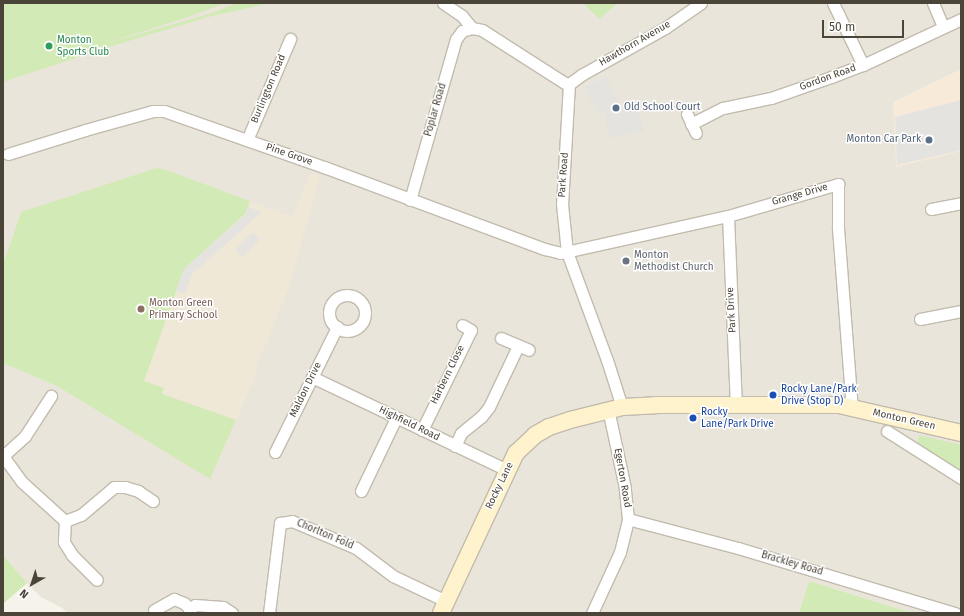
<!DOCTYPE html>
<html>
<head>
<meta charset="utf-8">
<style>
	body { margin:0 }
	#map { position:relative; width:964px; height:616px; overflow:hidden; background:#f6f3ec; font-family:"Fira Sans",sans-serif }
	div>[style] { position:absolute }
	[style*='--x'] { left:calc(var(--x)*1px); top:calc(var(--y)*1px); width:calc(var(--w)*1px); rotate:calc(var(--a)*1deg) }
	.residential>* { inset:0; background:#eae5da }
	.commercial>* { inset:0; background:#f7ead8 }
	.education>* { inset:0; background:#efe8d6 }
	.green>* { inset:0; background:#d2eab5 }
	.parking>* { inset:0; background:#e5e3e0; transform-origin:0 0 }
	.roads { filter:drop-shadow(1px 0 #c2bbae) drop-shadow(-1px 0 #c2bbae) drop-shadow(0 1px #c2bbae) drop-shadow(0 -1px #c2bbae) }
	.street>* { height:11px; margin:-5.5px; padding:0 5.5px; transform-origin:5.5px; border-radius:5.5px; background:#fff }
	.street>.ring { margin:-5.5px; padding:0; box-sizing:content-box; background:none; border:11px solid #fff; border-radius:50% }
	.secondary>* { height:16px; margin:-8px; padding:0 8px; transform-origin:8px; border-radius:8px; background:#fff3cd }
	.dots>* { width:11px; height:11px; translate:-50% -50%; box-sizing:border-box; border:2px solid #fff; border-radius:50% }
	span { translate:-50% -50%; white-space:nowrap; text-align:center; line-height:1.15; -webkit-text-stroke:3px #fff; paint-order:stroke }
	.leisure-label { font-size:10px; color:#27864d }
	.left { translate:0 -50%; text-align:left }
	.street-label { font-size:10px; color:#4b4439 }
	.service-label { font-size:10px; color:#4e5e75 }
	.right { translate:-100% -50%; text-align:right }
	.worship-label { font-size:10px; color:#5b616d }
	.education-label { font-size:10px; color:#785e54 }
	.transit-label { font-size:10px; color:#164399 }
	.frame { position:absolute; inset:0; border:4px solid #4b4439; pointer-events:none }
	.north { position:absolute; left:12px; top:564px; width:40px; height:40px; -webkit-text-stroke:3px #fff; paint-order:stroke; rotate:219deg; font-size:11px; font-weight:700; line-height:16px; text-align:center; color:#4b4439 }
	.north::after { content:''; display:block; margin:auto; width:14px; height:18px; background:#4b4439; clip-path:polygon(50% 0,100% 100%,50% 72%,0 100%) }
	.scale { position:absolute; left:822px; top:20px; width:82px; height:18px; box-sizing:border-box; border:2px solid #4b4439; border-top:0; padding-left:5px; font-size:12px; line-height:14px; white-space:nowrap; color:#4b4439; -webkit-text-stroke:3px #fff; paint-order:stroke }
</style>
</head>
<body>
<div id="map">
	<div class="residential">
		<i style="clip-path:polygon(3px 3px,961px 3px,961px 613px,912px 613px,809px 581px,799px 613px,68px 613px,62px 608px,41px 597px,27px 583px,3px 555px)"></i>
	</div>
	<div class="commercial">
		<i style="clip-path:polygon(961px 69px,961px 151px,896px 167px,893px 102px)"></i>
	</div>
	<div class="education">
		<i style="clip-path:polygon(157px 168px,166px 170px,293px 217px,310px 173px,320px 176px,290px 284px,257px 365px,256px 375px,210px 479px,57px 386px,3px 363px,3px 265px,21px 212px)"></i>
	</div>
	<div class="green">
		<i style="clip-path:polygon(3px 3px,226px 3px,185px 18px,100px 45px,209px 14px,237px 3px,270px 3px,208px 17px,109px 47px,3px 82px)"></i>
		<i style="clip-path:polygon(583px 3px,618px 3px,599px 19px)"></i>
		<i style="clip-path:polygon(157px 168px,166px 170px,250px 201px,246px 213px,184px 269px,144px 381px,164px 388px,162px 394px,236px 420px,210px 479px,57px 386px,3px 363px,3px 265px,21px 212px)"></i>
		<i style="clip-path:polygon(919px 435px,961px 445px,961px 475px,916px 447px)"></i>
		<i style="clip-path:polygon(3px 555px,27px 583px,3px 604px)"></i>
		<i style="clip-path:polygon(809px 581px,912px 613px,799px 613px)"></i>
	</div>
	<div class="parking">
		<i style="clip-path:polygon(606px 76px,620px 106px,638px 103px,644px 131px,609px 138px,604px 109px,597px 113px,584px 87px)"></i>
		<i style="clip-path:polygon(961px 100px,961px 150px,897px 165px,895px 117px)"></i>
		<i style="clip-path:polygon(248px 207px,262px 212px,192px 274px,185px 294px,176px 291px,184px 269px,246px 214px)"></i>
		<i style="left:253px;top:232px;width:10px;height:25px;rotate:45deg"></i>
	</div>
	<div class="roads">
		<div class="street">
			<i style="--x:443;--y:3;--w:23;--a:34"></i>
			<i style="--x:462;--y:16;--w:16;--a:50"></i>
			<i style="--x:833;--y:3;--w:69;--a:64.2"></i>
			<i style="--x:933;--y:3;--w:26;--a:67"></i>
			<i style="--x:569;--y:84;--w:120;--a:93.3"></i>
			<i style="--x:562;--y:204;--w:48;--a:84.1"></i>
			<i style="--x:567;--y:252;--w:115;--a:69.7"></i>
			<i style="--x:607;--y:360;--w:49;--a:72.3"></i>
			<i style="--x:569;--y:84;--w:17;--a:-36"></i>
			<i style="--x:583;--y:74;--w:94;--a:-29.3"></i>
			<i style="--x:665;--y:28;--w:44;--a:-34.8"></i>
			<i style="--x:687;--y:114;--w:21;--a:65"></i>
			<i style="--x:691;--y:124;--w:36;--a:-27"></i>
			<i style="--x:723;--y:108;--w:49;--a:-11.8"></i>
			<i style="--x:771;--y:98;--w:64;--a:-19.3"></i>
			<i style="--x:831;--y:77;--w:34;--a:-21"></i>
			<i style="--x:863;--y:65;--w:108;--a:-25.1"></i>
			<i style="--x:247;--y:140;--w:110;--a:-66.9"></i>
			<i style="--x:8;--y:154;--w:81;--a:-17.3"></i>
			<i style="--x:85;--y:130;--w:71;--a:-15.6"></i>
			<i style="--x:153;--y:111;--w:11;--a:0"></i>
			<i style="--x:164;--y:111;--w:170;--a:19.3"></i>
			<i style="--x:324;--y:167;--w:236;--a:20.4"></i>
			<i style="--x:545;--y:249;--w:16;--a:14"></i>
			<i style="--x:561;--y:253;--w:171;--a:-12.5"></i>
			<i style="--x:728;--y:216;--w:115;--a:-16.2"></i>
			<i style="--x:838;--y:184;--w:44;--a:90"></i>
			<i style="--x:838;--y:228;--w:181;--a:85.6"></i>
			<i style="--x:410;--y:200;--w:167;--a:-74.1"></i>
			<i style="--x:456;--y:39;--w:10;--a:-53"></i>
			<i style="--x:462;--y:31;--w:10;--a:-17"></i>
			<i style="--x:472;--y:28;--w:10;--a:11"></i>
			<i style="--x:482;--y:30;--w:98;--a:32.6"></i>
			<i style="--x:565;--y:83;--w:4;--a:14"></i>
			<i style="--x:931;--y:209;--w:31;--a:-11"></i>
			<i style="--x:728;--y:216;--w:189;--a:87.6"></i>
			<i class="ring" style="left:329px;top:295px;width:25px;height:25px"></i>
			<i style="--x:920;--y:319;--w:42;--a:-11"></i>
			<i style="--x:501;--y:338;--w:30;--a:23"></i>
			<i style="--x:312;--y:377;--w:216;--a:25.5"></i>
			<i style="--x:422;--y:430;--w:111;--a:-63.9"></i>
			<i style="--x:471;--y:330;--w:10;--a:-151"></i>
			<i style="--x:887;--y:431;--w:88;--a:32.4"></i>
			<i style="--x:455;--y:446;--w:14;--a:-65"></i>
			<i style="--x:461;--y:433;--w:26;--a:-39"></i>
			<i style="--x:481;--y:417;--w:13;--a:-51"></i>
			<i style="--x:489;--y:407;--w:68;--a:-64.6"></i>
			<i style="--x:275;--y:452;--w:140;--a:-63.6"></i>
			<i style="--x:3;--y:456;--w:32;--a:54"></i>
			<i style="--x:22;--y:482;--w:58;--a:42.2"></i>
			<i style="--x:65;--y:521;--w:21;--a:93"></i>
			<i style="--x:64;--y:542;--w:15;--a:58"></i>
			<i style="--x:72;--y:555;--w:35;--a:45"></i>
			<i style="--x:3;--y:456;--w:30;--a:-42"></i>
			<i style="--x:25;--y:436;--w:48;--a:-57"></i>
			<i style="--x:361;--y:491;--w:81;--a:-64.4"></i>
			<i style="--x:628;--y:519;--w:114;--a:14.8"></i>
			<i style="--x:738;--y:548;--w:227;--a:16.7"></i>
			<i style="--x:65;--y:521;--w:17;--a:-21"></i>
			<i style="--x:81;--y:515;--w:43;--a:-40.3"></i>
			<i style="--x:114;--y:487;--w:11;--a:0"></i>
			<i style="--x:125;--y:487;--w:14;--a:17"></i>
			<i style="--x:138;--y:491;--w:18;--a:34"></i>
			<i style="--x:154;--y:610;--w:23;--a:-29"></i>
			<i style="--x:174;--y:599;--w:11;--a:22"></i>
			<i style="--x:184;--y:603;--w:8;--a:45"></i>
			<i style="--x:189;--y:613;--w:4;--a:-76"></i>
			<i style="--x:190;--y:609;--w:6;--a:-39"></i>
			<i style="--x:195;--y:605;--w:28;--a:4"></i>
			<i style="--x:223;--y:607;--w:11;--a:34"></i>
			<i style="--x:269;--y:613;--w:91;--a:-83"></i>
			<i style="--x:280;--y:523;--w:12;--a:-9"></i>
			<i style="--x:292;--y:521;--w:69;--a:22.9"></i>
			<i style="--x:356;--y:548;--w:46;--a:37.1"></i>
			<i style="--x:393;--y:576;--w:59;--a:25.3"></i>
			<i style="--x:592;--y:613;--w:67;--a:-65.3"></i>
			<i style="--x:620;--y:552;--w:34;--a:-76"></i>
			<i style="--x:628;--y:519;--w:31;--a:-96"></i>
			<i style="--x:625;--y:488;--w:81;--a:-102.1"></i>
		</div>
		<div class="secondary">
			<i style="--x:441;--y:613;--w:177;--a:-64.9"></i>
			<i style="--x:516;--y:453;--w:26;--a:-43"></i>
			<i style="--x:535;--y:435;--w:16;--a:-30"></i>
			<i style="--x:549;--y:427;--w:22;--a:-18"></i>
			<i style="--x:570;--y:420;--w:54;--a:-14"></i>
			<i style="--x:622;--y:407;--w:34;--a:-3"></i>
			<i style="--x:656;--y:405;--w:183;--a:0"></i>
			<i style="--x:839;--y:405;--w:125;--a:12.9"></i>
		</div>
	</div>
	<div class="dots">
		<i style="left:49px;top:46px;background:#2e9e5b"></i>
		<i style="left:616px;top:108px;background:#5c6f8a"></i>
		<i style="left:929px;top:140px;background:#5c6f8a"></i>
		<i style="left:626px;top:261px;background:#6b7280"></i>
		<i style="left:141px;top:309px;background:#8d6e63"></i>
		<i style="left:773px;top:395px;background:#1a4fb4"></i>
		<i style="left:693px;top:418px;background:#1a4fb4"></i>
	</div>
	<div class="leisure-label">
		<span class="left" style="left:57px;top:46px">Monton<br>Sports Club</span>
	</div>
	<div class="street-label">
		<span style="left:635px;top:44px;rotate:-30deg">Hawthorn Avenue</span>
		<span style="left:828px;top:78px;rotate:-20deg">Gordon Road</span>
		<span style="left:269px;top:89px;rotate:-67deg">Burlington Road</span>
		<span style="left:436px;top:110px;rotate:-74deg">Poplar Road</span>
		<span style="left:289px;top:155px;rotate:19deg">Pine Grove</span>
		<span style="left:564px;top:175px;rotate:-86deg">Park Road</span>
		<span style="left:800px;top:195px;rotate:-16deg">Grange Drive</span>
		<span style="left:732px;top:310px;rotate:-93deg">Park Drive</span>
		<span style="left:448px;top:375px;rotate:-64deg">Harbern Close</span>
		<span style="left:306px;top:390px;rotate:-64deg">Maldon Drive</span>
		<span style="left:904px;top:420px;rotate:13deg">Monton Green</span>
		<span style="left:409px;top:424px;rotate:26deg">Highfield Road</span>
		<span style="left:622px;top:478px;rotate:80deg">Egerton Road</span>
		<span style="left:500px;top:486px;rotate:-64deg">Rocky Lane</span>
		<span style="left:325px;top:535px;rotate:23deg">Chorlton Fold</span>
		<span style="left:792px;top:564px;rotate:16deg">Brackley Road</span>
	</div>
	<div class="service-label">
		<span class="left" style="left:624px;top:108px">Old School Court</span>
		<span class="right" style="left:921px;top:140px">Monton Car Park</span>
	</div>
	<div class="worship-label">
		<span class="left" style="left:634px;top:261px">Monton<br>Methodist Church</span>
	</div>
	<div class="education-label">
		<span class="left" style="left:149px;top:309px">Monton Green<br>Primary School</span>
	</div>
	<div class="transit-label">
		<span class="left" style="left:781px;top:395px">Rocky Lane/Park<br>Drive (Stop D)</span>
		<span class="left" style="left:701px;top:418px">Rocky<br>Lane/Park Drive</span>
	</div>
	<div class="frame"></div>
	<div class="north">N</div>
	<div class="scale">50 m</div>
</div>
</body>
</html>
